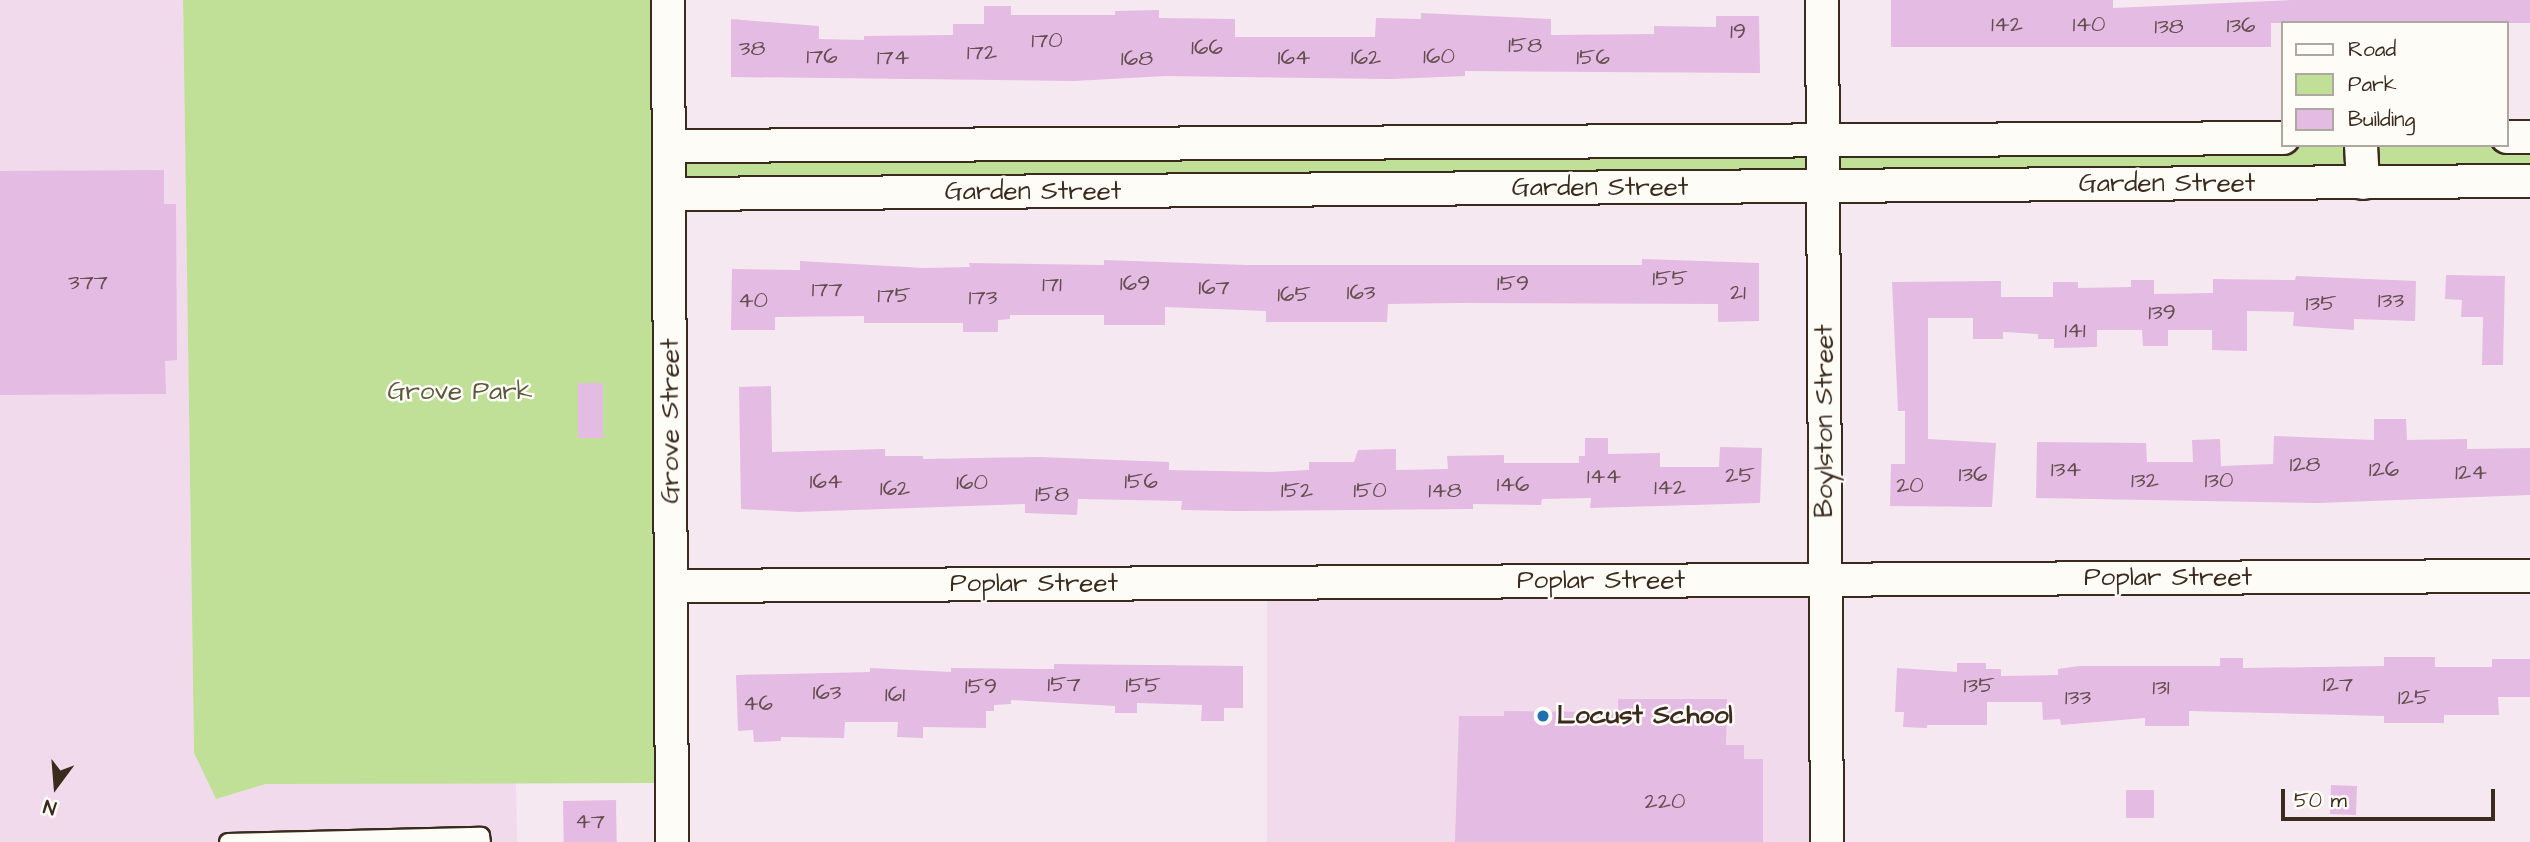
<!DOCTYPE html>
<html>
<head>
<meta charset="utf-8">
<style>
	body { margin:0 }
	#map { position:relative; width:2530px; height:842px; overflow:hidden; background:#f6e8f1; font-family:"Architects Daughter",sans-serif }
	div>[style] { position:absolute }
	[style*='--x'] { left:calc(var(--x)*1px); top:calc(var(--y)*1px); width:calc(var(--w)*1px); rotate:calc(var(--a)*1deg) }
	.built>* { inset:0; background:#f1daec; transform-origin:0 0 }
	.green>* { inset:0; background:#c0e098 }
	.building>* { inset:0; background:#e4bbe2; transform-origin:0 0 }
	.roads { filter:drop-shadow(2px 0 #3b2a1e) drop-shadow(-2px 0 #3b2a1e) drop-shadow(0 2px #3b2a1e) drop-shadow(0 -2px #3b2a1e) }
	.service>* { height:16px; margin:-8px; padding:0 8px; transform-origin:8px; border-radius:8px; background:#fdfcf7 }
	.minor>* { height:32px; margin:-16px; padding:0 16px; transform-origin:16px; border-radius:16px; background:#fdfcf7 }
	.dots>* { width:19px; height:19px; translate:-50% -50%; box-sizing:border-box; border:4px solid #fdfcf7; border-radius:50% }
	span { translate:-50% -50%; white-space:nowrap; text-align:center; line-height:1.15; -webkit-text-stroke:5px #fdfcf7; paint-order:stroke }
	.number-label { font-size:23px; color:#654e4f }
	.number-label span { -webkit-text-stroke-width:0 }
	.street-label { font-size:26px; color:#3b2a1e }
	.park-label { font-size:26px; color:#5c583c }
	.poi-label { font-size:26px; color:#3b2a1e; font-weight:700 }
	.left { translate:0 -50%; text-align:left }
	.legend { position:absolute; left:2281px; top:21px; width:228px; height:126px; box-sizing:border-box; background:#fdfcf7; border:2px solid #afa8a0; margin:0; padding:9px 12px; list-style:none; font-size:21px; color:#3b2a1e }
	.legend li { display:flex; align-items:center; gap:14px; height:35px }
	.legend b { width:35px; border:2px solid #afa8a0 }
	.north { position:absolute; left:21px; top:751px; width:70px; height:70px; -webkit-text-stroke:5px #fdfcf7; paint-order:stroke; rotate:196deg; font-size:19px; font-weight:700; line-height:28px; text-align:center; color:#3b2a1e }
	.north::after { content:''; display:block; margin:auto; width:24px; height:32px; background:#3b2a1e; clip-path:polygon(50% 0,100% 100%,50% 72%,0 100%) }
	.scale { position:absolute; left:2281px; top:789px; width:214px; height:32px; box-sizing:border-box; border:4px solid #3b2a1e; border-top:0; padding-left:9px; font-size:21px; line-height:24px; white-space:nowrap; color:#3b2a1e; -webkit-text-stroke:5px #fdfcf7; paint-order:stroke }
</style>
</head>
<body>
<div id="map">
	<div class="built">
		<i style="clip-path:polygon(0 0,183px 0,194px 753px,216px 799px,266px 784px,516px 783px,517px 842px,0 842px)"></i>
		<i style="left:1818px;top:588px;width:254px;height:551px;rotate:90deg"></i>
	</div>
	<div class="green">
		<i style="clip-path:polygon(183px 0,667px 0,669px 783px,266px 784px,216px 799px,194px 753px)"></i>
		<i style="clip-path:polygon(2530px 141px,2530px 177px,674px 189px,673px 150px,2507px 145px)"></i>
	</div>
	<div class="building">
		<i style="clip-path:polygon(1891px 0,2113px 0,2113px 8px,2293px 0,2530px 0,2530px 23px,2271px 23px,2271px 47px,1891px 47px)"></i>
		<i style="clip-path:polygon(984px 6px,1011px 6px,1011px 15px,1115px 15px,1115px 11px,1159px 10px,1159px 18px,1235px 19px,1235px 37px,1375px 37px,1376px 18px,1421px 19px,1421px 13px,1551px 19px,1551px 35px,1654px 34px,1654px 26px,1716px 27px,1716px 16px,1759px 16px,1760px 73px,1465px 71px,1465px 76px,1392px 79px,1166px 76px,1074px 81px,731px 77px,731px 19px,819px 26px,819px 39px,864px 40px,864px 36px,953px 35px,953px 24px,984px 24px)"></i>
		<i style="clip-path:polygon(164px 170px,164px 204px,176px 204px,177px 360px,165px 361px,166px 394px,0 395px,0 171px)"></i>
		<i style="clip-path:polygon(1642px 259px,1759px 263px,1759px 321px,1718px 322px,1718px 304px,1459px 303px,1388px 304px,1387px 322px,1266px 322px,1266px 311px,1165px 307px,1165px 325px,1104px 325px,1104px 315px,1010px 315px,1010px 319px,998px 320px,998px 332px,963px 332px,963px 323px,864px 323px,864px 316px,775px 317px,775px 330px,731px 330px,732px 269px,800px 270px,800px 261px,924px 268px,970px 267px,969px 263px,1104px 265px,1104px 260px,1246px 265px,1642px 265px)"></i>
		<i style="clip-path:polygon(2446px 275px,2505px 276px,2503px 365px,2482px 365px,2483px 317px,2461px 317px,2462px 300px,2445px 299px)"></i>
		<i style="clip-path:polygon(2296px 276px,2416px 281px,2415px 321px,2354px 319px,2354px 330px,2293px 326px,2294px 312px,2247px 311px,2247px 351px,2212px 350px,2212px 330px,2168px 330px,2168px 346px,2143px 346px,2142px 330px,2097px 330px,2097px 347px,2054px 348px,2054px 339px,2038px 339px,2038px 334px,2003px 332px,2003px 339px,1973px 339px,1973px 318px,1928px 318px,1928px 439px,1996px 443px,1992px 507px,1890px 506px,1891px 464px,1905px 464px,1905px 411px,1898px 411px,1892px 282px,2001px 281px,2001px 297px,2053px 297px,2053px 282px,2078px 282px,2078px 288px,2131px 287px,2131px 280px,2154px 280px,2154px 294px,2213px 293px,2213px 279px,2295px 280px)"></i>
		<i style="left:578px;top:383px;width:25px;height:55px"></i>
		<i style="clip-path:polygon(771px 386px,772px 452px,885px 449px,885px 456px,923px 456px,923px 459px,1039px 457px,1169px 462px,1169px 470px,1269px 472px,1309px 470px,1309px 462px,1354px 462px,1358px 450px,1396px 449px,1396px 470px,1448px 469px,1447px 456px,1504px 455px,1504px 463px,1579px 463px,1579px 456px,1585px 456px,1585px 438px,1608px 438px,1608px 454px,1660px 453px,1660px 467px,1719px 467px,1720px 447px,1762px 448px,1760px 503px,1590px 508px,1591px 498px,1542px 499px,1541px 505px,1473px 504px,1473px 509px,1237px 511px,1181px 510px,1182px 501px,1078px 499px,1077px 515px,1025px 513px,1025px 504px,798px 512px,741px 509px,739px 387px)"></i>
		<i style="clip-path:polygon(2374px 419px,2406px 419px,2407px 440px,2467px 439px,2467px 449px,2530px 448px,2530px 495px,2318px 503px,2036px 498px,2037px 442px,2146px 443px,2147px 462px,2193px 462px,2192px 440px,2220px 439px,2221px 466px,2273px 464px,2274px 436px,2374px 440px)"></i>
		<i style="clip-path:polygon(2384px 657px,2435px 657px,2435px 667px,2492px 667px,2492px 659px,2530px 659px,2530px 697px,2498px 697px,2499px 715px,2444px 715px,2444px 723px,2384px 723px,2384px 716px,2189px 711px,2189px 726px,2145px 726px,2145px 718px,2061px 725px,2060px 719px,2043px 720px,2042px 702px,1987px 702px,1987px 725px,1927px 725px,1927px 728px,1903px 727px,1904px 712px,1895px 712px,1897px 668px,1957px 672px,1957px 663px,1986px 663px,1986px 669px,2001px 669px,2001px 676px,2058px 675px,2058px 669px,2079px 666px,2220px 666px,2220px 658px,2243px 658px,2243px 668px,2384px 666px)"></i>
		<i style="clip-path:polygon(1054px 664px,1243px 666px,1243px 708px,1224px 708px,1224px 721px,1201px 721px,1202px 705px,1137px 703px,1137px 713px,1115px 713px,1115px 706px,1011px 700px,1011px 704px,994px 705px,994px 711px,986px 711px,986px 728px,923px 727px,923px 738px,897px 737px,898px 722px,845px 722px,844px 738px,781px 737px,781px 741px,754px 742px,753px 730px,738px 731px,736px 675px,870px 672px,870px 668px,951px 672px,951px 668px,1054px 669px)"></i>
		<i style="clip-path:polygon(1618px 699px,1727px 699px,1726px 745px,1744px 745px,1744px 759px,1763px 759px,1763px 842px,1455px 842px,1459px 716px,1504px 716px,1504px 711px,1618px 712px)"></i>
		<i style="left:2331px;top:785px;width:26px;height:29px;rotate:2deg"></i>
		<i style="left:2154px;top:790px;width:28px;height:28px;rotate:90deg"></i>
		<i style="left:616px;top:800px;width:42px;height:53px;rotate:89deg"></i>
	</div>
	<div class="roads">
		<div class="service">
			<i style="--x:228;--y:842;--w:253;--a:-1.4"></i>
			<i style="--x:481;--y:836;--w:6;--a:81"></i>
		</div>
		<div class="minor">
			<i style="--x:668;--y:0;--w:842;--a:89.73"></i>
			<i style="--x:1822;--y:0;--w:842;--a:89.66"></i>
			<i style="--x:2507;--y:137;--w:23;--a:0"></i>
			<i style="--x:2361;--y:145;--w:38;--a:87"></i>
			<i style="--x:669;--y:146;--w:1614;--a:-0.28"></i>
			<i style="--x:669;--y:194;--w:1861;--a:-0.4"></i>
			<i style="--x:672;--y:586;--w:1858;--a:-0.31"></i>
		</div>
	</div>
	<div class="dots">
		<i style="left:1543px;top:716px;background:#1f6fb2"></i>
	</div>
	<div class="number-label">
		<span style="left:2007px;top:24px">142</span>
		<span style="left:2089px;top:24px">140</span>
		<span style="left:2241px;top:25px">136</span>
		<span style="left:2169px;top:26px">138</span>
		<span style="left:1738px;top:31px">19</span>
		<span style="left:1047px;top:40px">170</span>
		<span style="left:1525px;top:45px">158</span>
		<span style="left:1207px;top:47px">166</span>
		<span style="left:752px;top:48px">38</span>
		<span style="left:982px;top:52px">172</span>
		<span style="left:822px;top:56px">176</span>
		<span style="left:1439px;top:56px">160</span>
		<span style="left:893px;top:57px">174</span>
		<span style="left:1294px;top:57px">164</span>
		<span style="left:1366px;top:57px">162</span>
		<span style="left:1593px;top:57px">156</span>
		<span style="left:1137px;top:58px">168</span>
		<span style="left:1670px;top:278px">155</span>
		<span style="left:88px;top:282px">377</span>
		<span style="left:1135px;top:283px">169</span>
		<span style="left:1513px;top:283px">159</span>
		<span style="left:1052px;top:284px">171</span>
		<span style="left:1214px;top:287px">167</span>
		<span style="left:827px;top:289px">177</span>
		<span style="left:1361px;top:292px">163</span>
		<span style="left:1738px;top:292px">21</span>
		<span style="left:1294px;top:294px">165</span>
		<span style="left:894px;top:295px">175</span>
		<span style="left:983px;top:297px">173</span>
		<span style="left:753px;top:300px">40</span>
		<span style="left:2391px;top:300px">133</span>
		<span style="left:2321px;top:303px">135</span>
		<span style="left:2162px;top:312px">139</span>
		<span style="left:2075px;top:330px">141</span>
		<span style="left:2305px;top:464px">128</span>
		<span style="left:2066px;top:469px">134</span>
		<span style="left:2384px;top:469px">126</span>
		<span style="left:2471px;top:472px">124</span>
		<span style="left:1973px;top:474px">136</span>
		<span style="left:1740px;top:475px">25</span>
		<span style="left:1604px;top:476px">144</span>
		<span style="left:2145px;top:480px">132</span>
		<span style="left:2219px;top:480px">130</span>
		<span style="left:826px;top:481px">164</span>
		<span style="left:1141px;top:481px">156</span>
		<span style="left:972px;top:482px">160</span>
		<span style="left:1513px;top:484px">146</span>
		<span style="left:1910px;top:485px">20</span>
		<span style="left:1670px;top:487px">142</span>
		<span style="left:895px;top:488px">162</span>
		<span style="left:1297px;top:490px">152</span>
		<span style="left:1370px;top:490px">150</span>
		<span style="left:1445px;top:490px">148</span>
		<span style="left:1052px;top:494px">158</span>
		<span style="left:1064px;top:684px">157</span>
		<span style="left:2338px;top:684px">127</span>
		<span style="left:1143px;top:685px">155</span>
		<span style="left:1979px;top:685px">135</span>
		<span style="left:981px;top:686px">159</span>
		<span style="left:2161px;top:687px">131</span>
		<span style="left:827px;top:692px">163</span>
		<span style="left:895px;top:694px">161</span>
		<span style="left:2078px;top:697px">133</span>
		<span style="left:2414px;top:697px">125</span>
		<span style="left:758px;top:703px">46</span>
		<span style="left:1665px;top:801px">220</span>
		<span style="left:590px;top:821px">47</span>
	</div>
	<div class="street-label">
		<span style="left:2167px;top:184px">Garden Street</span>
		<span style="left:1600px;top:188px">Garden Street</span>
		<span style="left:1033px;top:192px">Garden Street</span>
		<span style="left:671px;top:421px;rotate:-90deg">Grove Street</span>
		<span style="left:1825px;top:421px;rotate:-90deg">Boylston Street</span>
		<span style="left:2168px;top:578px">Poplar Street</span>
		<span style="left:1601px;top:581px">Poplar Street</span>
		<span style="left:1034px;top:584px">Poplar Street</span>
	</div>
	<div class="park-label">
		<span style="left:460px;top:392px">Grove Park</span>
	</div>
	<div class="poi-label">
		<span class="left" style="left:1557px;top:716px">Locust School</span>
	</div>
	<ul class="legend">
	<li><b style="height:9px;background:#fdfcf7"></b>Road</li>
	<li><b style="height:19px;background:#c0e098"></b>Park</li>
	<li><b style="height:19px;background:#e4bbe2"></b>Building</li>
	</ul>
	<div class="north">N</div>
	<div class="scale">50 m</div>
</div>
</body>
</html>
